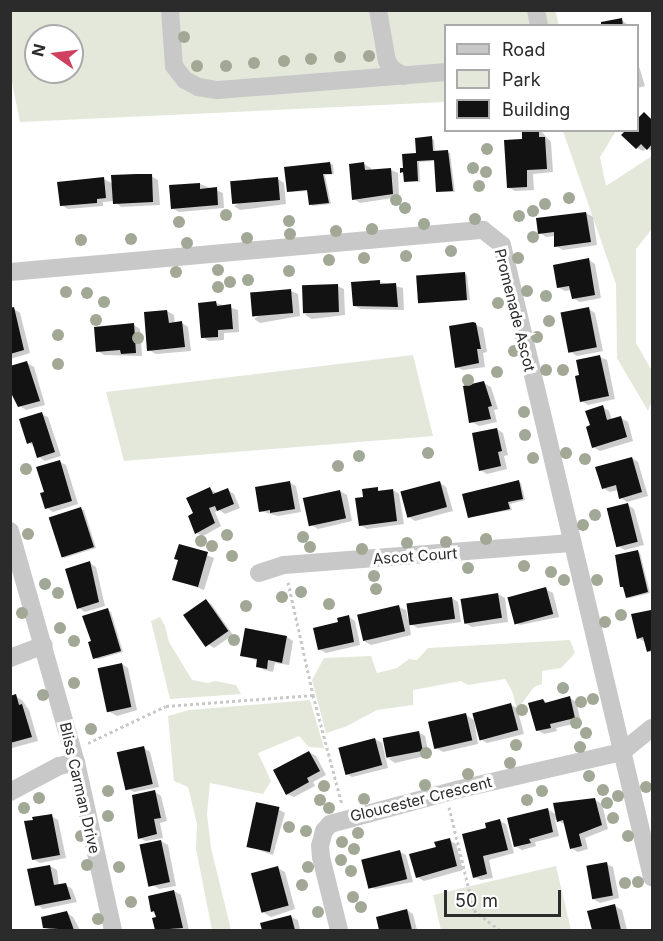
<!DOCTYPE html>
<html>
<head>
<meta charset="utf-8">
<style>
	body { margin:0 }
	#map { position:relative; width:663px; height:941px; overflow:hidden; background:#fff; font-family:Inter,sans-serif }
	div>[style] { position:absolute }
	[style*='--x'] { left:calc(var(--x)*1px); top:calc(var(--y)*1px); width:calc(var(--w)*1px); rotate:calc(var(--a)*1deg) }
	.green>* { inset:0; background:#e3e8da }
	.shadow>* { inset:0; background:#0003 }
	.building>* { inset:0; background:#121212; transform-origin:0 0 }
	.path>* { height:3px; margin-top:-1.5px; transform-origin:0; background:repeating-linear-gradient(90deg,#c8c8c8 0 3px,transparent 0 6px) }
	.minor>* { height:18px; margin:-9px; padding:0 9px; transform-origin:9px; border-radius:9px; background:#c8c8c8 }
	.trees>* { width:12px; height:12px; margin:-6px; border-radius:50%; background:#a1a895 }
	span { translate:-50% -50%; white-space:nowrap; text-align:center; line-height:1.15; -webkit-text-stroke:6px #fff; paint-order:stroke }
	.street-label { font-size:15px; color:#2b2b2b }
	.frame { position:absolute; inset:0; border:12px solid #2b2b2b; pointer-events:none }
	.legend { position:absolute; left:444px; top:24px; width:195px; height:108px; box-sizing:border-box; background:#fff; border:2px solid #aaa; margin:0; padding:8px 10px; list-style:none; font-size:18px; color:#2b2b2b }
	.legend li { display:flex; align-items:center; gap:12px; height:30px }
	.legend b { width:30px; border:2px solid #aaa }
	.north { position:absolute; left:24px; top:24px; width:60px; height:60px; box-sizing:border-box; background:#fff; border:2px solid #aaa; border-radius:50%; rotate:284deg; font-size:16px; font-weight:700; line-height:24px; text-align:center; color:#2b2b2b }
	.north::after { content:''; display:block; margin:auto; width:21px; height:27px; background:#cf415f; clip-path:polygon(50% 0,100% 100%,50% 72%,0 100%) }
	.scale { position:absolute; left:444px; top:890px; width:117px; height:27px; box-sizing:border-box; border:3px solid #2b2b2b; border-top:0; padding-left:8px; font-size:18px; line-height:21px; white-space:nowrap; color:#2b2b2b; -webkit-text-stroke:4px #fff; paint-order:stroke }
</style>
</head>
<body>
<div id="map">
	<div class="green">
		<i style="clip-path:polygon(evenodd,555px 10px,559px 25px,446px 26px,445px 102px,20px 122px,11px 77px,10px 11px,555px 10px,36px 36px,72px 36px,72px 72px,36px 72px,36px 36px)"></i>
		<i style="clip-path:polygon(563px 131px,616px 131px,600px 157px,606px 186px,652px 156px,652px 229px,636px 249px,636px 343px,652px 371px,652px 400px,648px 411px,617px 358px,616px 284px)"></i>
		<i style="clip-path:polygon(413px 355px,433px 436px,124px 461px,106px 392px)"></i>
		<i style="clip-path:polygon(160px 617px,165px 626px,169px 642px,192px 680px,208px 683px,215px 681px,236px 685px,241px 694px,170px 699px,151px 621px)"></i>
		<i style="clip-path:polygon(570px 640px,575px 653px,561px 668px,542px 671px,542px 684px,534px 687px,517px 710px,512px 691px,505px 679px,468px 685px,461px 681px,413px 690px,413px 705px,377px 710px,345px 727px,326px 733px,312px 680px,324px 658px,371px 656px,377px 673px,397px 668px,409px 659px,417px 660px,428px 648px)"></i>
		<i style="clip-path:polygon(310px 700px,324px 748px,309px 747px,299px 736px,258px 753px,271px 781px,263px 794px,210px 783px,207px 814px,211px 848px,231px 930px,212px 930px,196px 849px,197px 824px,188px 787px,174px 781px,168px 716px,189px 710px)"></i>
		<i style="clip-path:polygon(556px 866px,571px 930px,441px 930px,433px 895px)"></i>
	</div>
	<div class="shadow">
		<i style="clip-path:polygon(622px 20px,629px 26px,603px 26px)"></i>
		<i style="clip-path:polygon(638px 63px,645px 86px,638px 88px)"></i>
		<i style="clip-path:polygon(644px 114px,652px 119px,652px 151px,647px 148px,643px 151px,637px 148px,638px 120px)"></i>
		<i style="clip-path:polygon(540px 130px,551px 142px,553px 172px,533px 174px,534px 190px,515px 191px,508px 187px,524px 140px,523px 131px)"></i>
		<i style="clip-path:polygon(431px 138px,434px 140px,435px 152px,450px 153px,455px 192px,437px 192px,435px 161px,419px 162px,420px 182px,405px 181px,405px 174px,401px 172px)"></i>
		<i style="clip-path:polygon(330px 163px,333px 165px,334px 174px,325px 175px,331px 204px,313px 206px,310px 204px,309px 191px,289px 192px)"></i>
		<i style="clip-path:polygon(364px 164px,371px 168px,371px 171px,391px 170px,398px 173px,399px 197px,360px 203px,354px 199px)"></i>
		<i style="clip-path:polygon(151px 176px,158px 180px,160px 205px,121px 207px,114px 201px,103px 202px,103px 206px,68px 209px,61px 205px,104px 179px,113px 184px)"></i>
		<i style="clip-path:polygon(278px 179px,284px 183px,286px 204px,240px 210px,234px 206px)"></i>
		<i style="clip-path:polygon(200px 184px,223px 193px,224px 208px,179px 212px,172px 208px)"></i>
		<i style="clip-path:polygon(586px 213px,593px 217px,597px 245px,563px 250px,556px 246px,556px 236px,546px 237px,540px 233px)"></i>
		<i style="clip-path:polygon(589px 260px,595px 264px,601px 298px,580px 302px,573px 298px,572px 290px,565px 291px,558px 287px)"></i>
		<i style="clip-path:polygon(465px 273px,467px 275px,470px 300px,420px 303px)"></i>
		<i style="clip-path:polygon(380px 282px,403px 288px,404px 310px,361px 309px,355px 306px)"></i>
		<i style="clip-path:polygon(337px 286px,344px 289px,345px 315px,312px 319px,305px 315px)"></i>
		<i style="clip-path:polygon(291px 291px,298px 294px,300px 316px,260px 323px,254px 319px)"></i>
		<i style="clip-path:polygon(216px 303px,238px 310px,239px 332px,224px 333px,224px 340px,209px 341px,202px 337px)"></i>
		<i style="clip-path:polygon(14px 309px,20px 313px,30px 353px,10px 359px,10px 310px)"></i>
		<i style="clip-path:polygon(589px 309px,595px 313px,603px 351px,577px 356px,571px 352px)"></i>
		<i style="clip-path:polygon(167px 311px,174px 315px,175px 324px,182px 323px,188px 327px,191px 351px,156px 354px,149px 350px)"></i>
		<i style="clip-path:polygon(134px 325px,140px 329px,142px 356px,104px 355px,98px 351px)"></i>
		<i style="clip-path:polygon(476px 325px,483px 328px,487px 352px,483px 353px,485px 367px,463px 370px,456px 367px)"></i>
		<i style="clip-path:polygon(600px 357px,607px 360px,615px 399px,588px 405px,582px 401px,580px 376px)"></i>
		<i style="clip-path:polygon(27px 363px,34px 367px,45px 405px,26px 410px,20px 406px)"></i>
		<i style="clip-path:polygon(484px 383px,491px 387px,498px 409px,494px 410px,497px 422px,479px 426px,472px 422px)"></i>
		<i style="clip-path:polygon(603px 407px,609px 411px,612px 420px,621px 418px,628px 422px,633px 441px,600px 451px,593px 447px)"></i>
		<i style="clip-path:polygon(41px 414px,48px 417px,61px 456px,45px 461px,39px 457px,35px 447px,29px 443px)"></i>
		<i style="clip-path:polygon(497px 429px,503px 433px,508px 455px,504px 456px,507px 469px,487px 474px,480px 470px)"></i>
		<i style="clip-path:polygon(632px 458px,638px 462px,648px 496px,627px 502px,621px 498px,618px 490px,610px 492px,603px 488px)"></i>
		<i style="clip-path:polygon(60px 462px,66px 465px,78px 504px,53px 512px,47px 508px,46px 493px)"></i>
		<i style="clip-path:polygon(519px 482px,521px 483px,525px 500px,510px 504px,512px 510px,469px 517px)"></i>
		<i style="clip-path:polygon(290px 483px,296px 486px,301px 512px,278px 516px,260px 511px)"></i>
		<i style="clip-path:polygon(440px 483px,446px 487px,453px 511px,415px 521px,409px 517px)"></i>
		<i style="clip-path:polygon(210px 489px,217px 493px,228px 490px,234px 494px,240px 508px,225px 514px,219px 510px,215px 512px,221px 526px,203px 536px,196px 533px,195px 514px)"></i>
		<i style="clip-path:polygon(393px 490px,399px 494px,404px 524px,367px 529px,360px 525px,364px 491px)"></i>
		<i style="clip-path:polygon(340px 491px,347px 495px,352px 521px,318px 529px,311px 525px)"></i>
		<i style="clip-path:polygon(628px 505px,634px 509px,644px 545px,625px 550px,618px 546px)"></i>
		<i style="clip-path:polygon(81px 509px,84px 510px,96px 548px,64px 558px,62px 556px)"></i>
		<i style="clip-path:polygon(180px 545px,214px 558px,204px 590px,174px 579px,180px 560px)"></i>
		<i style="clip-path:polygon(638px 552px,640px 553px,650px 593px,630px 598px,627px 597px)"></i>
		<i style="clip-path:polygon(90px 563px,96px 567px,105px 606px,85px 612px,79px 608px)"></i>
		<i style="clip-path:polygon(546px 589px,553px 593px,559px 617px,520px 625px,514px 621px)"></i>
		<i style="clip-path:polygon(498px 594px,505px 598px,508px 622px,472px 627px,465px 623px)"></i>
		<i style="clip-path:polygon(452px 598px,458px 602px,461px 622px,418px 628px,409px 623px,411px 635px,371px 645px,364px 641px,399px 607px,406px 610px,408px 620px)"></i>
		<i style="clip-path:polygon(206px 601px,212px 605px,233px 635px,214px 648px,208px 644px)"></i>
		<i style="clip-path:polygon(108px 610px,111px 612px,123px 652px,98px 659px,95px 658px,89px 630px)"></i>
		<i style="clip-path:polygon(651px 611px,652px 612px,652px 653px,648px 651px,645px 642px,638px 638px)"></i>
		<i style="clip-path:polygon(349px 617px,355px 621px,360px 645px,326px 653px,319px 649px,339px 624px)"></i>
		<i style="clip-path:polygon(287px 637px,293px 641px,289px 665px,275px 663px,273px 672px,264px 670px,257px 666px,258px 661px,242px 655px)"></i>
		<i style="clip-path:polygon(122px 664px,128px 668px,137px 710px,117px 716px,110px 712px)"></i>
		<i style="clip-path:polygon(15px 696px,22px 700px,29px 710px,38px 741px,12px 748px,10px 697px)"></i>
		<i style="clip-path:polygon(570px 698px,576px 702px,581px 722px,556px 728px,557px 731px,544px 734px,537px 730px,543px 700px,548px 703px)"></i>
		<i style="clip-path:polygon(511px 705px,517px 708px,524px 734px,487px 743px,480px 739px)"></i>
		<i style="clip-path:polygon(466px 715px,474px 720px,478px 744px,443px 752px,436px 748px)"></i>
		<i style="clip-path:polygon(418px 732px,425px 736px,429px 755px,395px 763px,389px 759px)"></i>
		<i style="clip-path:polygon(375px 739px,382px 743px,388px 768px,352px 777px,345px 773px)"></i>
		<i style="clip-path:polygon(144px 748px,150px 752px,159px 787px,134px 792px,127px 788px)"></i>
		<i style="clip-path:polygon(309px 752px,316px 756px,326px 775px,313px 782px,315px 786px,294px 797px,287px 794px)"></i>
		<i style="clip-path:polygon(155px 792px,161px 796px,167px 821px,160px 823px,163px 838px,146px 841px,139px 838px)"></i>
		<i style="clip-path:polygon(595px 800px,602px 804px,608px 829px,585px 838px,588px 849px,578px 852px,571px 848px,566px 825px,555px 819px,559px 836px,535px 842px,536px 846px,522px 850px,513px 845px,547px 809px,557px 815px)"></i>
		<i style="clip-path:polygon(278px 809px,285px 813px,273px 855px,247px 846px)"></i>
		<i style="clip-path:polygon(51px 816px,58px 820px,66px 858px,40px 863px,33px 859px)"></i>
		<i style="clip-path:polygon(500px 821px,506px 824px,514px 853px,489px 860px,493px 878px,481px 880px,474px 877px,488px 830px)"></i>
		<i style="clip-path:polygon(449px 840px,456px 844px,463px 870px,424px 881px,417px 877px,438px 848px)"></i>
		<i style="clip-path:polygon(161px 841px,168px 845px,176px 886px,159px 889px,153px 885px)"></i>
		<i style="clip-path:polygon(400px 852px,406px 855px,413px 882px,375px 889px,369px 885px)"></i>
		<i style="clip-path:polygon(606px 864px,613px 867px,619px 898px,600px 903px,593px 899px)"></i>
		<i style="clip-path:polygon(50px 866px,57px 870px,59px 886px,66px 885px,72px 889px,77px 902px,43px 909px,37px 905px)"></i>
		<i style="clip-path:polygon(278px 868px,285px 872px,295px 909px,271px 917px,264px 913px)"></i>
		<i style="clip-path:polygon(174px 891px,181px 895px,189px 930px,156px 930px,154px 919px,158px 918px,152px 911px)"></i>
		<i style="clip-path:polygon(615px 906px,622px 910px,627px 930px,593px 930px,589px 912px)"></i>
		<i style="clip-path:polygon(407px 910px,413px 914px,417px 930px,380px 930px,378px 918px)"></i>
		<i style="clip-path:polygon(67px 913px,73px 917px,80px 930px,50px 930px,45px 927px)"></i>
		<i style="clip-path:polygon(291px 917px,298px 920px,300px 930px,263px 930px,262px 924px)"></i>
	</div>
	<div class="building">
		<i style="clip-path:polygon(622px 18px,623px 26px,601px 26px,601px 22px)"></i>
		<i style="clip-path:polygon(644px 112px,652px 120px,652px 144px,647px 150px,641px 144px,636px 149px,621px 135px,626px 130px,638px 130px,638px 118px)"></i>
		<i style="clip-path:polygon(522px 130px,539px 130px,539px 137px,545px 137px,547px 169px,527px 170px,527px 187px,507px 188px,504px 140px,522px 139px)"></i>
		<i style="clip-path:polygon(432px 136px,433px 151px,448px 150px,453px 191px,436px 192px,434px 160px,417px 161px,418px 181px,404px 182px,403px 172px,400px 173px,400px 168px,403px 168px,402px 154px,416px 153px,415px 138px)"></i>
		<i style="clip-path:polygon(330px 162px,332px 174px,323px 174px,329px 203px,309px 205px,307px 190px,287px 192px,284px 167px)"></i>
		<i style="clip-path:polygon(364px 162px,365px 170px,391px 168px,393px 194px,352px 200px,349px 164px)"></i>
		<i style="clip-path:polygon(136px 174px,152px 174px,153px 202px,113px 204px,111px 175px)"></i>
		<i style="clip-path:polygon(104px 177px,106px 198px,97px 199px,97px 203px,60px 206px,57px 182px)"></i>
		<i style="left:278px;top:177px;width:23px;height:48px;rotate:85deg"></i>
		<i style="clip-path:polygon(200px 183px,200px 189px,217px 187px,218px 205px,171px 209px,169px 185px)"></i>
		<i style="clip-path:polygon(586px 212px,591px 242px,554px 247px,554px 232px,538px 234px,536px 218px)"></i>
		<i style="clip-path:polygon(589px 258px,595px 295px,572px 299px,569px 286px,557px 288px,553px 265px)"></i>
		<i style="left:465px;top:272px;width:28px;height:49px;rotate:86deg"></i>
		<i style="clip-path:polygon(380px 280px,380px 284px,396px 283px,398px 307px,353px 306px,351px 282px)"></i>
		<i style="left:338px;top:284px;width:28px;height:36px;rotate:88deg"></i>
		<i style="left:291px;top:289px;width:24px;height:41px;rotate:85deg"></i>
		<i style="clip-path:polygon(216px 301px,217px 306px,231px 304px,233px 329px,218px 330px,218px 337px,201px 338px,198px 303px)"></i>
		<i style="clip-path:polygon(14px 307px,24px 350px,10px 354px,10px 308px)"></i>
		<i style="left:589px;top:307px;width:41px;height:29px;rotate:79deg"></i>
		<i style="clip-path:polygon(167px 310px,169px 323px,182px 321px,185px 347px,147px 351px,144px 312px)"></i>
		<i style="clip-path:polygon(473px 322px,476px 323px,481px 349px,477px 349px,479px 363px,455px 368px,449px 326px)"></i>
		<i style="clip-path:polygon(134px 323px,136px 353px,121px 354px,120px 350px,96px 352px,94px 327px)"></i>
		<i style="clip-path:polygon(600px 355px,609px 396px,580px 402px,575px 376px,579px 375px,576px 360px)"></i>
		<i style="clip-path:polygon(27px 361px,40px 401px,18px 407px,10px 391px,10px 366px)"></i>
		<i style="clip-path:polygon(484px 381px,492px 406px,488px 407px,491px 419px,469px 423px,463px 386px)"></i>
		<i style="clip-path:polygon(603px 405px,607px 420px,621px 416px,627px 437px,592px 448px,586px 427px,590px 425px,585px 411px)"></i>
		<i style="clip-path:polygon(42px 412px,55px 452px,37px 458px,32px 442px,27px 444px,19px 419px)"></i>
		<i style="clip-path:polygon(497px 428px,502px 451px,498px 452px,501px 466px,479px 471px,472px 433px)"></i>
		<i style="clip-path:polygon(632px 457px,642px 492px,619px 499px,616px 485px,602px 489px,595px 467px)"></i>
		<i style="clip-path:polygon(60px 460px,72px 501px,45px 509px,40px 493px,44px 492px,36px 467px)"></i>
		<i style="clip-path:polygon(519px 480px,523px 499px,508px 502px,510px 509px,468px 518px,462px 494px)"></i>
		<i style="clip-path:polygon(290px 481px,295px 509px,270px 513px,270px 510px,259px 512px,255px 487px)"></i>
		<i style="left:440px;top:481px;width:27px;height:41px;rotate:75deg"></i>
		<i style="clip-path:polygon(210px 487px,213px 494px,228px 488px,234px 504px,217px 511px,215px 506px,209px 508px,215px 523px,195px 534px,188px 516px,193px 513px,186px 498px)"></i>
		<i style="clip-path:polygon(378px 487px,378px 491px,393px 489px,397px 521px,359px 526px,355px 498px,363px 497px,362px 489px)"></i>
		<i style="left:340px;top:490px;width:29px;height:38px;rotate:78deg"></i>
		<i style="left:628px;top:503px;width:40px;height:22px;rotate:76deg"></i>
		<i style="left:81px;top:507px;width:42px;height:34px;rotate:72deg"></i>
		<i style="clip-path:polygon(179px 544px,208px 552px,198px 587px,172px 580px,178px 560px,174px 559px)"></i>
		<i style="clip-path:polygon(638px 550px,648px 592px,626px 598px,623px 587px,620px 587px,615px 555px)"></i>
		<i style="clip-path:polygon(90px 561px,99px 602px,77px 609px,65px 569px)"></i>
		<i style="left:546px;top:587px;width:28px;height:40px;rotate:75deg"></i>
		<i style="left:498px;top:593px;width:25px;height:38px;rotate:81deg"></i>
		<i style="left:452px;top:597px;width:22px;height:46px;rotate:82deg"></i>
		<i style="left:206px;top:599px;width:39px;height:28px;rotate:55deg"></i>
		<i style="left:399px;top:605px;width:27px;height:43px;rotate:77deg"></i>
		<i style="clip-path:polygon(108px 608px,121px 651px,93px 659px,88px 642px,91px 641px,82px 616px)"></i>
		<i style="clip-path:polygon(651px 610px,652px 650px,647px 652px,643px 637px,637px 639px,631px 614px)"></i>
		<i style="clip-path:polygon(349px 615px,354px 642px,318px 650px,313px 628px,338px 622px,337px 618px)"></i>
		<i style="clip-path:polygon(245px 628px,287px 636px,282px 663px,268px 660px,267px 669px,256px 667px,257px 659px,240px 656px)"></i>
		<i style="left:122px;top:663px;width:45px;height:25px;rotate:78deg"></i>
		<i style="clip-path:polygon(16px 694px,19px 705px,22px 704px,32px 737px,10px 743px,10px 696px)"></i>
		<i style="clip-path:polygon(570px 696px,575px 718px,550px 724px,551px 728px,536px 731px,528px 703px,543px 699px,545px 703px)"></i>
		<i style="left:511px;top:703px;width:28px;height:40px;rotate:75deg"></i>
		<i style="left:466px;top:713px;width:28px;height:39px;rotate:77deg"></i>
		<i style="left:419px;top:731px;width:20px;height:37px;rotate:79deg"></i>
		<i style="left:375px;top:738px;width:28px;height:38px;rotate:75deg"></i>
		<i style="left:144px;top:746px;width:39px;height:28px;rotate:77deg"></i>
		<i style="clip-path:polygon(309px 751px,320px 771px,307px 778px,309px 782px,286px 795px,273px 770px)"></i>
		<i style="clip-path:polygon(155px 790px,161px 818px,154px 819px,157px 834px,138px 839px,132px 795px)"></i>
		<i style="clip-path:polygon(595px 798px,602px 825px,579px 834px,582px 846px,570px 849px,563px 820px,557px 822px,553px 803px)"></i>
		<i style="left:256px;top:802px;width:24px;height:46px;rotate:12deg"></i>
		<i style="clip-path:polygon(548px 808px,553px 832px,529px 839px,531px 843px,514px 847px,507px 818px)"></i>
		<i style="clip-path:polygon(52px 814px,60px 855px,32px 860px,24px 821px,33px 820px,32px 817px)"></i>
		<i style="clip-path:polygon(500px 819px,508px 850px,483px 856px,487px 874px,473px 878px,462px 834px,486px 828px,485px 823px)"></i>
		<i style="clip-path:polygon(450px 838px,457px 866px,416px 878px,409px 854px,436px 847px,434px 842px)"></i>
		<i style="left:161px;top:840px;width:43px;height:22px;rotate:78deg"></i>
		<i style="left:400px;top:850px;width:30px;height:40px;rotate:76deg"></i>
		<i style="left:607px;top:862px;width:34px;height:21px;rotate:80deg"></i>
		<i style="clip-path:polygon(50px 865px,54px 885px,66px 883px,71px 899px,35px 906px,27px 869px)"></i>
		<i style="left:278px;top:866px;width:41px;height:28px;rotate:75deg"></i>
		<i style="clip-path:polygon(174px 890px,183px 928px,155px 930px,152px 918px,156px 917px,154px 911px,151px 912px,148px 896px)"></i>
		<i style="clip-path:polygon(615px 904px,621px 930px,592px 930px,587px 911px)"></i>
		<i style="clip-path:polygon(407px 909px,412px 930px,379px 930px,376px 917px)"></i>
		<i style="clip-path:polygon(67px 911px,74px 930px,43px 928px,41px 917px)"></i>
		<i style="clip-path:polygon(291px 915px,295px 930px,262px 930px,260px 923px)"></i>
	</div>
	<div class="path">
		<i style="--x:288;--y:582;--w:116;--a:77.5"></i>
		<i style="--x:88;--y:743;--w:86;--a:-25.4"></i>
		<i style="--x:166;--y:706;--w:147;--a:-4.3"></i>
		<i style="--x:313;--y:695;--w:114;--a:75.2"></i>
		<i style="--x:449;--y:807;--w:106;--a:76.4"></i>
		<i style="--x:474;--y:910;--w:33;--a:38"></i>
	</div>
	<div class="minor">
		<i style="--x:170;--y:10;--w:56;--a:85.9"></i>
		<i style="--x:174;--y:66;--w:18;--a:52"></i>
		<i style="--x:185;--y:80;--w:15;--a:28"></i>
		<i style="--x:198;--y:87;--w:20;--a:9"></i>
		<i style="--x:218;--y:90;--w:229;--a:-4.5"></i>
		<i style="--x:378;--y:10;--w:52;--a:80"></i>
		<i style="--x:387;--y:61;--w:9;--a:58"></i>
		<i style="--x:392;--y:69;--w:14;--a:30"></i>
		<i style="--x:536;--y:10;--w:16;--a:79"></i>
		<i style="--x:10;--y:272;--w:475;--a:-5.1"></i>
		<i style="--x:483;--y:230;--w:24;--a:38"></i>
		<i style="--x:502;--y:245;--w:650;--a:76.65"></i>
		<i style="--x:10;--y:531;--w:240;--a:74.1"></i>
		<i style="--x:76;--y:762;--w:172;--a:77.6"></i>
		<i style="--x:259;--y:573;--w:26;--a:-18"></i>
		<i style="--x:284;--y:565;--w:288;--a:-4.4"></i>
		<i style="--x:10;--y:658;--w:36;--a:-21"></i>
		<i style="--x:10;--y:792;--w:55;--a:-28"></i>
		<i style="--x:59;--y:766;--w:17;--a:-13"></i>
		<i style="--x:339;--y:930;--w:75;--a:-103.9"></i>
		<i style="--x:321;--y:857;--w:11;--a:-95"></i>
		<i style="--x:320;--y:846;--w:16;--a:-75"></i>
		<i style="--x:324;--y:831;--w:9;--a:-49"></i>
		<i style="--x:330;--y:824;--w:131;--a:-15.1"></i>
		<i style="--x:456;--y:790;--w:170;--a:-12.9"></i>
		<i style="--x:622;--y:752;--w:38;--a:-39"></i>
	</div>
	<div class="trees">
		<i style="left:184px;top:37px"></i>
		<i style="left:369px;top:56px"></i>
		<i style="left:340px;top:57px"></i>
		<i style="left:311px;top:59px"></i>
		<i style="left:284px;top:61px"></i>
		<i style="left:254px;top:63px"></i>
		<i style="left:197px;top:66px"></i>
		<i style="left:226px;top:66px"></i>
		<i style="left:487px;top:149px"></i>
		<i style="left:473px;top:168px"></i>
		<i style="left:486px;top:172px"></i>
		<i style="left:479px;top:186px"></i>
		<i style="left:569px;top:198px"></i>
		<i style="left:396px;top:200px"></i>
		<i style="left:545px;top:204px"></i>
		<i style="left:405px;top:208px"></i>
		<i style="left:533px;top:211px"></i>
		<i style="left:226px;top:215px"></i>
		<i style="left:519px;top:216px"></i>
		<i style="left:475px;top:219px"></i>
		<i style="left:289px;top:221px"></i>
		<i style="left:179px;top:222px"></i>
		<i style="left:424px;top:224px"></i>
		<i style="left:372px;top:229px"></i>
		<i style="left:336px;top:231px"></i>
		<i style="left:290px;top:234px"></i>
		<i style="left:533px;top:237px"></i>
		<i style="left:247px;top:238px"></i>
		<i style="left:131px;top:239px"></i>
		<i style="left:81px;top:240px"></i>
		<i style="left:187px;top:243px"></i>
		<i style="left:451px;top:251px"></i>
		<i style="left:406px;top:256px"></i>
		<i style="left:364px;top:258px"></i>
		<i style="left:518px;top:258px"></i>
		<i style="left:329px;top:260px"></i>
		<i style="left:218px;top:270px"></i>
		<i style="left:289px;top:271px"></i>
		<i style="left:176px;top:272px"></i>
		<i style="left:248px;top:280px"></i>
		<i style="left:230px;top:282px"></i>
		<i style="left:218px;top:287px"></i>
		<i style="left:527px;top:291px"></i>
		<i style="left:66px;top:292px"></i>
		<i style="left:87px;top:293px"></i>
		<i style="left:546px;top:296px"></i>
		<i style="left:104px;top:302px"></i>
		<i style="left:498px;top:303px"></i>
		<i style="left:96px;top:320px"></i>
		<i style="left:549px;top:321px"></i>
		<i style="left:58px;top:335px"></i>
		<i style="left:537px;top:337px"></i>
		<i style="left:138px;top:338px"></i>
		<i style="left:514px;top:351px"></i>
		<i style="left:58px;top:364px"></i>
		<i style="left:546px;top:370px"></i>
		<i style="left:563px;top:370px"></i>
		<i style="left:497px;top:372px"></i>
		<i style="left:468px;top:380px"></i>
		<i style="left:524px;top:412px"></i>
		<i style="left:525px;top:435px"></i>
		<i style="left:428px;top:453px"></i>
		<i style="left:566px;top:453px"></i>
		<i style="left:359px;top:456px"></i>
		<i style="left:533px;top:458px"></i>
		<i style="left:585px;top:459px"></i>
		<i style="left:338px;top:466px"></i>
		<i style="left:26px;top:469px"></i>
		<i style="left:595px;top:515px"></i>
		<i style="left:583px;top:525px"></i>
		<i style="left:28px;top:534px"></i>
		<i style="left:227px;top:535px"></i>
		<i style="left:303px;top:537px"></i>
		<i style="left:486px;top:539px"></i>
		<i style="left:201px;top:541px"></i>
		<i style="left:446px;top:542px"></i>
		<i style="left:407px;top:543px"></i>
		<i style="left:212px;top:546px"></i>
		<i style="left:310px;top:547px"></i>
		<i style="left:362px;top:549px"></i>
		<i style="left:232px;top:556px"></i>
		<i style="left:524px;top:566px"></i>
		<i style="left:468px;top:568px"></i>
		<i style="left:551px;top:572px"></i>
		<i style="left:374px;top:576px"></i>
		<i style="left:564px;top:580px"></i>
		<i style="left:597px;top:580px"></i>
		<i style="left:45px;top:584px"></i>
		<i style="left:376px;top:589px"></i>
		<i style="left:301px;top:592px"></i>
		<i style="left:58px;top:593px"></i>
		<i style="left:282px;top:597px"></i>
		<i style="left:329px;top:604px"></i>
		<i style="left:246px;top:606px"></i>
		<i style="left:22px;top:613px"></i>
		<i style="left:621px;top:615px"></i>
		<i style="left:605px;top:622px"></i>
		<i style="left:60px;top:628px"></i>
		<i style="left:234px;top:640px"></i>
		<i style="left:74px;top:641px"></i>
		<i style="left:74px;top:683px"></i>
		<i style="left:563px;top:688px"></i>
		<i style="left:43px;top:695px"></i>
		<i style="left:593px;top:699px"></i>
		<i style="left:581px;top:702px"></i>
		<i style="left:522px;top:710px"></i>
		<i style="left:576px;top:723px"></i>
		<i style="left:91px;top:729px"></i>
		<i style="left:586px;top:733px"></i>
		<i style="left:516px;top:745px"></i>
		<i style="left:580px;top:747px"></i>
		<i style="left:426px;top:753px"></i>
		<i style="left:510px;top:763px"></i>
		<i style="left:468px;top:774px"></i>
		<i style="left:589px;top:776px"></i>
		<i style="left:425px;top:785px"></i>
		<i style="left:324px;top:786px"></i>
		<i style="left:646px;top:787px"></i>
		<i style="left:603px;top:790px"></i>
		<i style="left:108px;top:791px"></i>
		<i style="left:542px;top:791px"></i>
		<i style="left:618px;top:796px"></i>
		<i style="left:39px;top:798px"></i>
		<i style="left:364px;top:799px"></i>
		<i style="left:320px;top:800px"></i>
		<i style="left:527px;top:800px"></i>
		<i style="left:607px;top:803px"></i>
		<i style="left:24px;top:808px"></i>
		<i style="left:329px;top:808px"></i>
		<i style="left:108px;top:816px"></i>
		<i style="left:613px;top:818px"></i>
		<i style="left:289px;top:827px"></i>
		<i style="left:306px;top:831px"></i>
		<i style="left:358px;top:833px"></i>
		<i style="left:81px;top:836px"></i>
		<i style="left:628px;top:836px"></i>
		<i style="left:342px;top:842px"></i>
		<i style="left:354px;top:849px"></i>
		<i style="left:341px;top:860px"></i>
		<i style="left:87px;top:865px"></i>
		<i style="left:119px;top:867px"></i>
		<i style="left:308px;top:867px"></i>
		<i style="left:351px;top:871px"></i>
		<i style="left:638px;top:882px"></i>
		<i style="left:625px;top:883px"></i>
		<i style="left:302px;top:885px"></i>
		<i style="left:353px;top:897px"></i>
		<i style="left:131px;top:902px"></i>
		<i style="left:361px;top:907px"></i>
		<i style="left:318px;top:912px"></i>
		<i style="left:98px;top:919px"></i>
	</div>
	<div class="street-label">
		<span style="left:515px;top:310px;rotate:76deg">Promenade Ascot</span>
		<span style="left:415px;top:556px;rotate:-4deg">Ascot Court</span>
		<span style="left:80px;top:788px;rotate:77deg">Bliss Carman Drive</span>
		<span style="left:421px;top:799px;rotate:-14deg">Gloucester Crescent</span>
	</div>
	<div class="frame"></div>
	<ul class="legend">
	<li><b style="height:8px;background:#c8c8c8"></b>Road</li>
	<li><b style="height:16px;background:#e3e8da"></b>Park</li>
	<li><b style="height:16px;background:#121212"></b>Building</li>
	</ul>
	<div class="north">N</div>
	<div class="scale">50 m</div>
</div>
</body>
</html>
